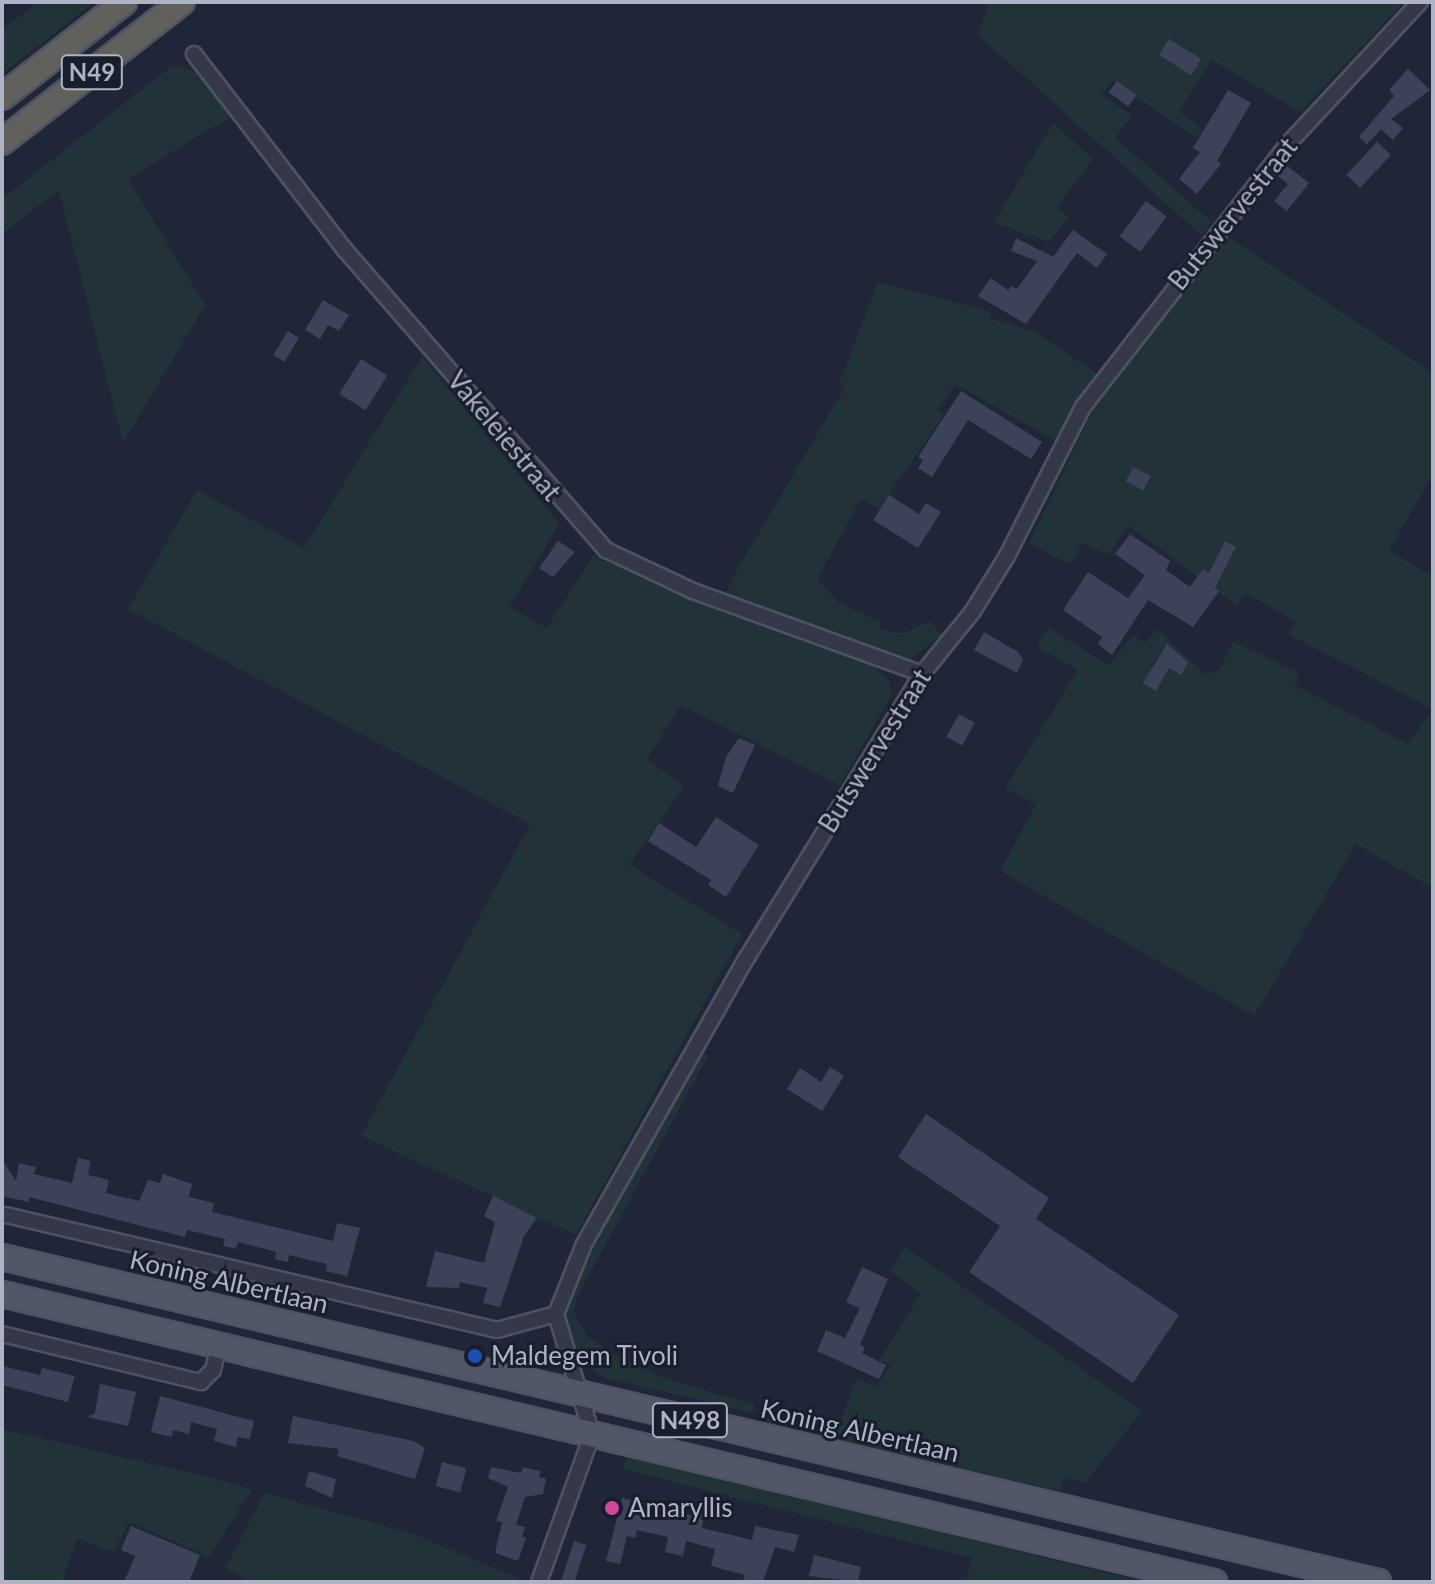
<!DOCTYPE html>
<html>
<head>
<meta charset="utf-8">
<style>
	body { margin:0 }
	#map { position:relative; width:1435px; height:1584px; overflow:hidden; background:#202638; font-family:Lato,sans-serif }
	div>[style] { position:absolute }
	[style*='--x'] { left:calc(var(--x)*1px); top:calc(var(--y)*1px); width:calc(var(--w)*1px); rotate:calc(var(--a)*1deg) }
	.green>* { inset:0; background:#223239 }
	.building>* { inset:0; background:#3c4358; transform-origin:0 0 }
	.roads { filter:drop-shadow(2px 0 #4e5363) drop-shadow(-2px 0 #4e5363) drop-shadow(0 2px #4e5363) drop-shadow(0 -2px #4e5363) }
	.minor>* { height:14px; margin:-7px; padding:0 7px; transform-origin:7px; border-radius:7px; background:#343848 }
	.primary>* { height:24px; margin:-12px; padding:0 12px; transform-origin:12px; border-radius:12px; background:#525768 }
	.trunk>* { height:24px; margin:-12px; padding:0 12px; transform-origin:12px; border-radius:12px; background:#60605c }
	.dots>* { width:22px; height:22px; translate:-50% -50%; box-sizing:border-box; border:4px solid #191e2d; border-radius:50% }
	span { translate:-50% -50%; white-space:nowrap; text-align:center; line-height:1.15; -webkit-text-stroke:6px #191e2d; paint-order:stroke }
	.shield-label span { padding:2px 6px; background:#191e2d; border:2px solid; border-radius:6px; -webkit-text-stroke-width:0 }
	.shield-label { font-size:24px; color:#aeb3c5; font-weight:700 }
	.street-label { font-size:26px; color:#aeb3c5 }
	.poi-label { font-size:26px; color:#aeb3c5 }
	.left { translate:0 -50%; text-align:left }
	.frame { position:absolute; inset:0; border:4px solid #aeb3c5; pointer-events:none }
</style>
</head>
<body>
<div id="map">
	<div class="green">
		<i style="clip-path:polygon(39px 2px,95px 2px,2px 74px,2px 29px)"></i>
		<i style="clip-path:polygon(989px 2px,1404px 2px,1300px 112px,1212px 60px,1179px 111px,1202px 130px,1196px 138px,1113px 81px,1102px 94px,1132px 116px,1115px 138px,1212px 222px,1201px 235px,978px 35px)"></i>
		<i style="clip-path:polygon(173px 65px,196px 72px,231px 116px,128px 179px,205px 305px,123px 443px,59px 190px,2px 234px,2px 199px)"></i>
		<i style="clip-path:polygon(1053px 123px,1093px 159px,1057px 207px,1069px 217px,1049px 242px,994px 223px)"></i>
		<i style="clip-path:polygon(1227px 236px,1433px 373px,1433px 475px,1389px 550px,1433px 577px,1433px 888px,1356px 844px,1254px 1016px,1000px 871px,1036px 804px,1005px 788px,1078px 670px,1037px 647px,1048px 627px,1108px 665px,1133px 636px,1145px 643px,1158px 629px,1205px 674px,1219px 671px,1233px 641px,1299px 673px,1294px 685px,1408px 744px,1433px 709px,1289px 635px,1297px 622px,1245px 593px,1236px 605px,1128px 525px,1108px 555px,1083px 543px,1070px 564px,1029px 543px,1093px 411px)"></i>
		<i style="clip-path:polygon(878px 282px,992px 312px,990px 318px,1037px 333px,1097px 374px,1054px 440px,955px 384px,937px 411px,944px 414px,879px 509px,861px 499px,817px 579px,839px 603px,881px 622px,879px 629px,902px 633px,930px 621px,942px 635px,909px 660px,806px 624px,799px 639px,871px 664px,890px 681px,891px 696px,840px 785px,681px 705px,647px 759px,684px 786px,629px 865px,742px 934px,576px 1235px,361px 1136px,530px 824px,128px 609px,197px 490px,304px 548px,422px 357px,559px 523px,510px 607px,547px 628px,593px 556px,720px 608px,733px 577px,845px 387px,839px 384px)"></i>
		<i style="clip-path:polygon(701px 1053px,708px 1056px,576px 1299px,574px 1313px,587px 1336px,612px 1353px,661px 1377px,755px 1405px,753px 1413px,602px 1377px,579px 1356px,567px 1324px,566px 1310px,590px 1248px)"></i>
		<i style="clip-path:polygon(905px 1247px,1142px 1411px,1085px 1483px,1064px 1478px,1061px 1491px,765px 1423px,768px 1416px,838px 1428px,856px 1378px,877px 1386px,891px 1365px,879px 1360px,921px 1294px,890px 1271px)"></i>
		<i style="clip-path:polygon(2px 1429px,204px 1476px,252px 1489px,209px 1557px,129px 1522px,114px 1552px,77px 1539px,62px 1582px,2px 1582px)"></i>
		<i style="clip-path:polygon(627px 1455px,1143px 1582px,965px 1582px,973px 1558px,622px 1469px)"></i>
		<i style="clip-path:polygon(265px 1493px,414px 1534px,528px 1582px,251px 1582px,225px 1568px)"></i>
	</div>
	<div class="building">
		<i style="left:1169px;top:39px;width:38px;height:19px;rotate:32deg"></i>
		<i style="clip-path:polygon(1408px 69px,1430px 90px,1391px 119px,1403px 128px,1393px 140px,1381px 129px,1367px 144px,1359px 137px,1394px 96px,1389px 90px)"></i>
		<i style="left:1117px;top:81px;width:24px;height:14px;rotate:36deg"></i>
		<i style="clip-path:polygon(1228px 90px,1251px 103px,1217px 161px,1221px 164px,1197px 194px,1179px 179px,1200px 152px,1193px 148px)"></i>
		<i style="left:1377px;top:142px;width:19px;height:45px;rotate:43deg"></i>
		<i style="clip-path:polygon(1286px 165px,1309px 183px,1287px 211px,1274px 201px,1288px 184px,1278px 176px)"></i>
		<i style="left:1146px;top:201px;width:26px;height:44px;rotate:37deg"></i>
		<i style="clip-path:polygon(1073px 230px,1107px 254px,1097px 268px,1077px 253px,1026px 324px,978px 296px,991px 278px,1008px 290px,1012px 286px,1017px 289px,1037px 261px,1011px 251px,1016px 238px,1053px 257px)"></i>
		<i style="clip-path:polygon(323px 300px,349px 315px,339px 331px,328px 325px,320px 339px,305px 330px)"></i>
		<i style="left:288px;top:331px;width:13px;height:28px;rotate:32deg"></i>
		<i style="left:361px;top:359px;width:31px;height:41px;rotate:32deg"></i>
		<i style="clip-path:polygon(961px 391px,1042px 442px,1031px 459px,968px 420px,932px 477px,918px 468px,923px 460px,918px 457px)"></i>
		<i style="left:1133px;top:467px;width:20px;height:16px;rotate:27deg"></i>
		<i style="clip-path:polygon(889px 495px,919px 514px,926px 503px,941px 512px,918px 548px,873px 520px)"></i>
		<i style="clip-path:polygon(1130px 534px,1170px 561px,1166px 570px,1190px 587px,1203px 569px,1209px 573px,1225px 541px,1236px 547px,1215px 588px,1219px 591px,1193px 627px,1148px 600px,1112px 655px,1098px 644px,1102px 637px,1063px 610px,1088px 572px,1128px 598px,1145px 575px,1115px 554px)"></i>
		<i style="clip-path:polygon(558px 541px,575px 552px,553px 577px,539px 568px)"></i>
		<i style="clip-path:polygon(984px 632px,1018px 652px,1023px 660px,1017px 673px,974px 650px)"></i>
		<i style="clip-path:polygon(1167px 644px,1188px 662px,1181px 675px,1169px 668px,1156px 691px,1143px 683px)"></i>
		<i style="left:959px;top:714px;width:18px;height:26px;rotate:29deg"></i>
		<i style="clip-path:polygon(739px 738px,755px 745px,733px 793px,718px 786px,726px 757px)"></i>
		<i style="clip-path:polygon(716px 817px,759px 845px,726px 897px,708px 885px,711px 880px,648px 841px,659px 823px,696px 847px)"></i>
		<i style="clip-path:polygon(830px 1067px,844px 1076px,822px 1111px,787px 1089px,800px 1068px,821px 1082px)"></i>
		<i style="clip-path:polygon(926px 1114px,1049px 1198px,1036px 1219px,1179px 1315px,1133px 1383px,969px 1272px,1000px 1226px,898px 1157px)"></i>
		<i style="clip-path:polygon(78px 1158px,91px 1161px,88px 1175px,109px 1180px,106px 1193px,139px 1201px,148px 1180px,160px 1183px,163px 1174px,192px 1184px,189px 1197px,214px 1203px,212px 1212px,333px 1241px,337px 1223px,360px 1228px,347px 1276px,326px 1271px,327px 1264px,289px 1255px,288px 1262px,275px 1259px,276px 1252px,238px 1242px,236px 1249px,223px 1246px,225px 1239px,187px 1230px,185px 1237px,29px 1197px,29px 1202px,2px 1196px,2px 1159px,16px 1181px,19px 1163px,36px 1167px,34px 1174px,72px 1183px)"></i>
		<i style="clip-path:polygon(493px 1196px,537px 1218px,524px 1236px,500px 1307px,483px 1303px,487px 1288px,460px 1282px,459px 1288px,426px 1287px,435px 1251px,484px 1263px,495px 1222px,484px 1216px)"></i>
		<i style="clip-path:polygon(862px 1267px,888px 1279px,860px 1345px,865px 1347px,862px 1353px,886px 1365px,879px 1379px,817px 1351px,826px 1330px,845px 1338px,860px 1308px,846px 1302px)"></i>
		<i style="clip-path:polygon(2px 1366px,40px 1375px,42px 1368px,75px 1376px,68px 1402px,2px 1385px)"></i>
		<i style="clip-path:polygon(100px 1384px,136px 1392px,128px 1426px,87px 1417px,95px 1413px)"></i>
		<i style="clip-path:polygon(160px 1396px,254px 1421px,250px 1439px,238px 1437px,236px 1447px,214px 1441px,217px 1429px,191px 1422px,189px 1434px,173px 1430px,172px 1437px,151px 1432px)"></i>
		<i style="clip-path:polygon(293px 1416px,414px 1441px,425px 1448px,415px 1479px,337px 1456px,339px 1449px,288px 1443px)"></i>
		<i style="left:442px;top:1462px;width:25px;height:25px;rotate:14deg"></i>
		<i style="clip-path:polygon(491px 1467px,521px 1473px,523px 1467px,540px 1471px,539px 1477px,546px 1479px,543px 1494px,525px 1497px,516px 1525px,525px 1527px,522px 1537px,526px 1538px,518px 1561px,495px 1553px,502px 1522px,496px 1521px,508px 1487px,488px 1478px)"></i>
		<i style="clip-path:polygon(309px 1471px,336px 1479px,332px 1498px,305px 1486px)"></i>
		<i style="clip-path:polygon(622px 1498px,691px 1515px,692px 1508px,705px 1511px,702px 1528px,752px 1540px,755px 1526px,799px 1535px,794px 1552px,775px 1547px,763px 1582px,750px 1582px,743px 1580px,745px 1575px,711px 1566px,715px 1549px,686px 1541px,683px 1556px,665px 1552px,668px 1537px,637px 1530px,635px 1538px,627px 1536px,620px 1564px,606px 1561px)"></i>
		<i style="clip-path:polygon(131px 1526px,200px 1555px,189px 1582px,124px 1582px,135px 1556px,121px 1550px)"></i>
		<i style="left:574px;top:1541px;width:13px;height:43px;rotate:18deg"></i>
		<i style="clip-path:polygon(814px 1555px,861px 1567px,858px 1582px,809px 1576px)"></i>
	</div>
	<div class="roads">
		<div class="minor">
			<i style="--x:194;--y:54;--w:247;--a:52.4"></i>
			<i style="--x:345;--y:250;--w:398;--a:49"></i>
			<i style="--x:606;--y:550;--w:96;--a:25.2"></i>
			<i style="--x:693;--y:591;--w:244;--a:19.9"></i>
			<i style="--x:6;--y:1215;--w:504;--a:13.18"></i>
			<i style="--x:497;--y:1330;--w:61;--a:-15.2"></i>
			<i style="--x:2;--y:1334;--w:205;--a:13.6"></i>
			<i style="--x:201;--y:1382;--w:17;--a:-45"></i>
			<i style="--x:213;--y:1370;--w:26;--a:-77"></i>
			<i style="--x:539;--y:1582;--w:156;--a:-70.2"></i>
			<i style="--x:592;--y:1435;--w:126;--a:-106.6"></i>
			<i style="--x:556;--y:1314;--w:75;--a:-68.2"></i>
			<i style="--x:584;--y:1244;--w:328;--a:-60.4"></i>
			<i style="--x:746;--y:959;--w:335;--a:-58.3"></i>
			<i style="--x:922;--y:674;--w:81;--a:-51"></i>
			<i style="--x:973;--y:611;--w:65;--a:-58.3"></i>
			<i style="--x:1007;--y:556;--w:167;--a:-63"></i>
			<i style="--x:1083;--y:407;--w:333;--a:-52.1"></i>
			<i style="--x:1288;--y:144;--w:194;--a:-47.1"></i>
		</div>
		<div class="primary">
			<i style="--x:2;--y:1257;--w:1414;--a:13.29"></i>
			<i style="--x:2;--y:1294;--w:1246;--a:13.37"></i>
		</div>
		<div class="trunk">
			<i style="--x:2;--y:97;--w:155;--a:-37.9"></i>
			<i style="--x:2;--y:142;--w:228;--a:-37.9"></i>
		</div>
	</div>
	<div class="dots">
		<i style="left:475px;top:1356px;background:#1a4fb4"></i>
		<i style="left:612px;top:1508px;background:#d1479c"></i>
	</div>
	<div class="shield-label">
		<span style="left:92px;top:72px">N49</span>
		<span style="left:690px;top:1420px">N498</span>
	</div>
	<div class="street-label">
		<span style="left:1233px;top:214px;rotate:-51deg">Butswervestraat</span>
		<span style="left:504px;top:436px;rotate:50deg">Vakeleiestraat</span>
		<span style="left:875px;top:751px;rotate:-58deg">Butswervestraat</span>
		<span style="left:229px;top:1282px;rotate:13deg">Koning Albertlaan</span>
		<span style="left:860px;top:1431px;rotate:13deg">Koning Albertlaan</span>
	</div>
	<div class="poi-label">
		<span class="left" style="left:491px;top:1356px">Maldegem Tivoli</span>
		<span class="left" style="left:628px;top:1508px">Amaryllis</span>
	</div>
	<div class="frame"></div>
</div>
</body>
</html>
